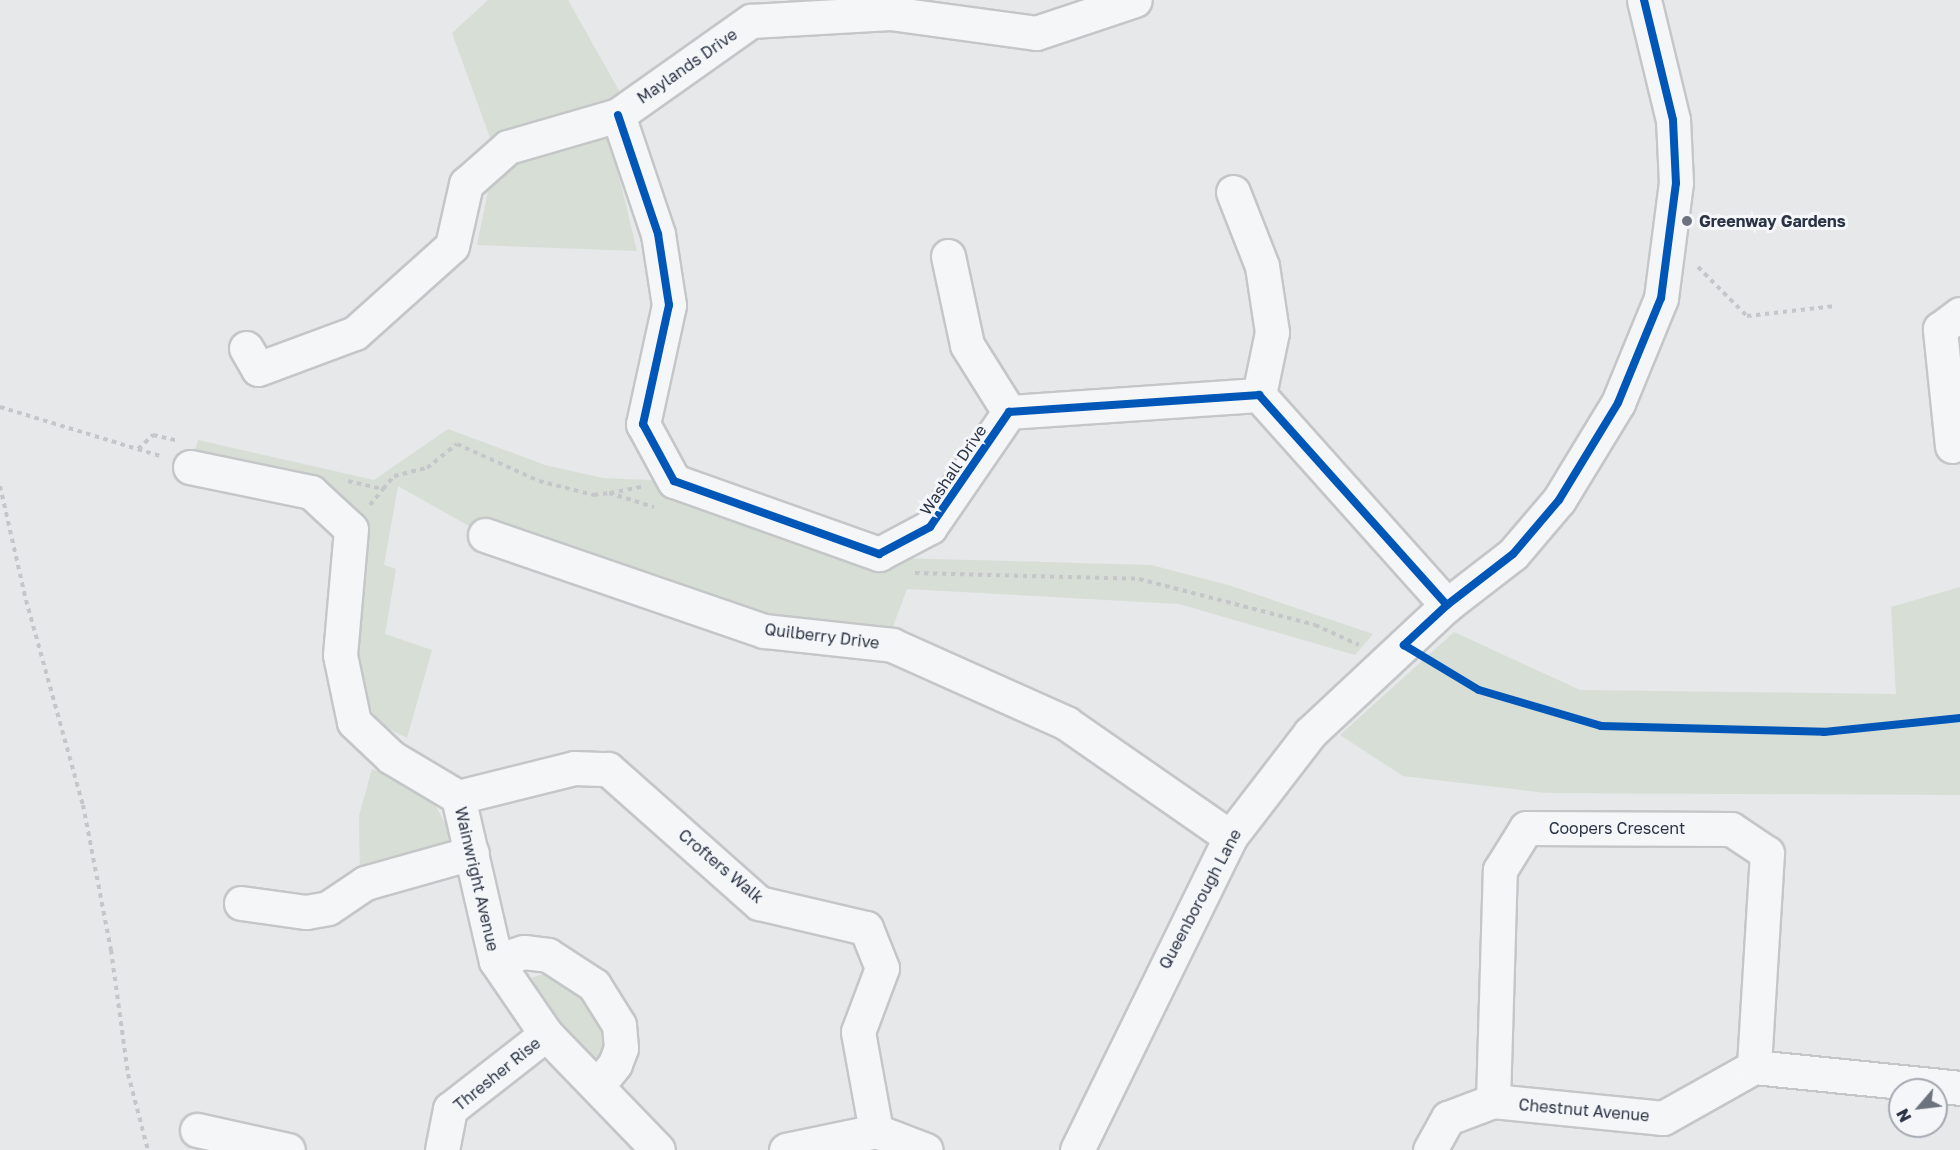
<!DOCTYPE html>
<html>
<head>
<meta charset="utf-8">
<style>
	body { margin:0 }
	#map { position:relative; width:1960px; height:1150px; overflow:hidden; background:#e6e8ea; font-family:"Golos Text",sans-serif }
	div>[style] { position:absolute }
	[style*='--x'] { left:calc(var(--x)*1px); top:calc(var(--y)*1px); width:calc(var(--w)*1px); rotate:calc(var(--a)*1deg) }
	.green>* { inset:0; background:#d6ded6 }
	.path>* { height:4px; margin-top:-2px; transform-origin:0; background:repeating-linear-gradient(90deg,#c5c6ca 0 4.5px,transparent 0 9px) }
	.roads { filter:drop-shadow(2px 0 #c4c6c8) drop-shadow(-2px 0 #c4c6c8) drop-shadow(0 2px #c4c6c8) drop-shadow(0 -2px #c4c6c8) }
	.minor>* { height:33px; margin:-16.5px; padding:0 16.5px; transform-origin:16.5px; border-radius:16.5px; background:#f5f6f7 }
	.cycleway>* { height:8px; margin:-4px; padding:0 4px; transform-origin:4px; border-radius:4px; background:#0057b8 }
	.dots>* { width:16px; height:16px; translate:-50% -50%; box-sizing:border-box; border:3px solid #f4f6f9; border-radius:50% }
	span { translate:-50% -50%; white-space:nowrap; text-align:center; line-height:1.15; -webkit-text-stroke:6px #f4f6f9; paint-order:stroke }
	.street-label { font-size:16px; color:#2b3445 }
	.poi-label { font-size:16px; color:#2b3445; font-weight:700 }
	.left { translate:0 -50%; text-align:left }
	.north { position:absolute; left:1888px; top:1078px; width:60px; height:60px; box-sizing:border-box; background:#f4f6f9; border:2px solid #a4a8b1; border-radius:50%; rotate:242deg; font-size:16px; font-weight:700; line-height:24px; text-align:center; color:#2b3445 }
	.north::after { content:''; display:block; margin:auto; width:21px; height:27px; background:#6c737f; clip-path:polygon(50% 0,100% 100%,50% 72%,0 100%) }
</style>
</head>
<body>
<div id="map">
	<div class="green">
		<i style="clip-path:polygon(488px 0,568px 0,622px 96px,608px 131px,637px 251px,477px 245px,489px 186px,500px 165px,452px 33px)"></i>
		<i style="clip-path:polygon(448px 429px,545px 465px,603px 478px,674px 481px,895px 558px,1151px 565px,1228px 585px,1373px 634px,1355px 655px,1179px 604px,907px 589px,892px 629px,767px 613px,485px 535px,398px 486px,384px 565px,396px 569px,385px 634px,432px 650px,407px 738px,377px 723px,347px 655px,351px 529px,311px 492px,190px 467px,198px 440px,374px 480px)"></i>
		<i style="clip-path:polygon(1960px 587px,1960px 795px,1546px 793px,1403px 776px,1340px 735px,1454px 632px,1580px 690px,1896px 694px,1891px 607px)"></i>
		<i style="clip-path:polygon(372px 769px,428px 793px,459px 847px,360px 877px,359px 816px)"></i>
		<i style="clip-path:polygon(551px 972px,581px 983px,617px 1027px,612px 1087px,546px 1034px,527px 979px)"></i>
	</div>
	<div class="path">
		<i style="--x:1698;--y:267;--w:69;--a:45"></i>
		<i style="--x:1747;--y:316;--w:89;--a:-6.5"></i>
		<i style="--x:0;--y:407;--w:167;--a:17"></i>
		<i style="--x:138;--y:449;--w:21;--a:-43"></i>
		<i style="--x:153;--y:435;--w:23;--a:13"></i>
		<i style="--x:348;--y:481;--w:36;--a:13"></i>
		<i style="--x:383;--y:489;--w:17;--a:-50"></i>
		<i style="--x:394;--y:476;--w:34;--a:-14"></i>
		<i style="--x:427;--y:468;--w:38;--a:-39"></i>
		<i style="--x:457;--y:444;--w:90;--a:24.3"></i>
		<i style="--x:539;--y:481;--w:57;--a:14.3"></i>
		<i style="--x:594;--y:495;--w:15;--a:-8"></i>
		<i style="--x:609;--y:493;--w:47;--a:17.3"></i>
		<i style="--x:0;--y:486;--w:117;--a:77.2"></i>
		<i style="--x:26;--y:600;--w:213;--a:74.5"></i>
		<i style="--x:83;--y:805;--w:148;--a:79.1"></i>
		<i style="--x:111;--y:950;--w:125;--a:82.2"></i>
		<i style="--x:128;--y:1074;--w:79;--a:75.3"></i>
		<i style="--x:610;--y:493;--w:32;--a:-11"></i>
		<i style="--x:370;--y:505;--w:21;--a:-51"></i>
		<i style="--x:915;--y:573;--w:224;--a:1.5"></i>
		<i style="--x:1139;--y:579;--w:182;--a:14.6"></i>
		<i style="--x:1315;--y:625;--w:48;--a:24.4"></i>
	</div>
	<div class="roads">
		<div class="minor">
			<i style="--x:618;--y:115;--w:126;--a:71.4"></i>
			<i style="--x:658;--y:234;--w:72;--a:81.2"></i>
			<i style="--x:669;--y:305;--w:122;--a:102.3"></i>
			<i style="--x:643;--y:424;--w:65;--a:61.5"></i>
			<i style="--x:674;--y:481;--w:218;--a:19.6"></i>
			<i style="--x:879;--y:554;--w:58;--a:-27.9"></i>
			<i style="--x:930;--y:527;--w:140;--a:-55.5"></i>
			<i style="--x:1009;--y:412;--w:251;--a:-3.9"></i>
			<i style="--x:1259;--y:395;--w:282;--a:48.2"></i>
			<i style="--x:1233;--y:192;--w:79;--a:68.6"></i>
			<i style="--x:1262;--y:266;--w:67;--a:81.4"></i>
			<i style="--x:1272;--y:332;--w:64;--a:101.7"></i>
			<i style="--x:948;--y:256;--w:91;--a:77.9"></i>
			<i style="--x:967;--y:345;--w:79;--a:57.9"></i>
			<i style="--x:246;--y:348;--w:24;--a:60"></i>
			<i style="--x:258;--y:369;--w:103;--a:-20.4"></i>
			<i style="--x:355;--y:333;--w:130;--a:-41.9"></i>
			<i style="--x:452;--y:246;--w:64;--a:-77.3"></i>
			<i style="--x:466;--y:184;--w:56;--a:-41.4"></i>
			<i style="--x:508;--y:147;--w:115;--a:-16.2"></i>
			<i style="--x:618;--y:115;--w:163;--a:-35.3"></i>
			<i style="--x:751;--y:21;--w:139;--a:-3.3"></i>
			<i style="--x:890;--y:13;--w:147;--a:7.8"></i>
			<i style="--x:1036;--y:33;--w:104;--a:-18.4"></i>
			<i style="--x:1952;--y:446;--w:118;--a:-95.9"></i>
			<i style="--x:1940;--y:329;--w:25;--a:-37"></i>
			<i style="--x:190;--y:467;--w:124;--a:11.7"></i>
			<i style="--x:311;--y:492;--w:54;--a:42.8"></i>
			<i style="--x:351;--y:529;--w:126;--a:95"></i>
			<i style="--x:340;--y:655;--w:68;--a:78.2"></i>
			<i style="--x:354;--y:722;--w:51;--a:43.4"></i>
			<i style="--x:391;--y:757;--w:78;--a:30.8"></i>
			<i style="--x:458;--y:797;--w:168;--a:77"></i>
			<i style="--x:496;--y:961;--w:88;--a:55.6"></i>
			<i style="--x:546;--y:1034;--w:161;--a:46"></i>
			<i style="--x:485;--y:535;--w:295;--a:19"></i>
			<i style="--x:764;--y:631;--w:129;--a:6.2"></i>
			<i style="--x:892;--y:645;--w:191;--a:24.1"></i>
			<i style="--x:1066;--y:723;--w:200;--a:34.8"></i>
			<i style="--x:458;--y:797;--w:120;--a:-14"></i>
			<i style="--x:574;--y:768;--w:34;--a:2"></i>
			<i style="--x:608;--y:769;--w:202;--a:41.6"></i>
			<i style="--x:759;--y:903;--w:110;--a:13.2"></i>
			<i style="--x:866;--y:928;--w:43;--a:68.2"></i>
			<i style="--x:882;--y:968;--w:68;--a:110.6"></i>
			<i style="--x:858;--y:1032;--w:101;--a:79.7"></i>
			<i style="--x:241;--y:903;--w:66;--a:7.9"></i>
			<i style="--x:306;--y:912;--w:22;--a:-10"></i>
			<i style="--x:328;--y:908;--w:45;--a:-34"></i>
			<i style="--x:365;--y:883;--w:111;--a:-15.7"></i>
			<i style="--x:496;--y:961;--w:29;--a:-18"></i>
			<i style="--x:524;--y:952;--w:24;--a:7"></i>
			<i style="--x:548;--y:955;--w:55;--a:33.1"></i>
			<i style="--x:594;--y:985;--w:47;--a:58"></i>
			<i style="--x:619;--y:1025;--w:23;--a:85"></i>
			<i style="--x:621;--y:1048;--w:17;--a:111"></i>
			<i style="--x:615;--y:1064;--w:28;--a:129"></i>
			<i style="--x:1493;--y:1101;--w:231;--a:-88.3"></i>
			<i style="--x:1500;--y:870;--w:49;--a:-58.2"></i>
			<i style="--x:1526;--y:828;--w:205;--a:0.3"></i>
			<i style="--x:1731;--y:829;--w:43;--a:33.7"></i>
			<i style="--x:1767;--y:853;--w:214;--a:93.5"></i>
			<i style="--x:197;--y:1130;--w:93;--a:12.4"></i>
			<i style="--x:442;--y:1150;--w:42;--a:-79"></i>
			<i style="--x:450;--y:1109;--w:122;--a:-38"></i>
			<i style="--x:786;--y:1150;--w:92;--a:-11.9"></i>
			<i style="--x:876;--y:1131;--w:53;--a:20.8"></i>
			<i style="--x:1077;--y:1150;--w:348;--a:-63.9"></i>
			<i style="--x:1230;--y:837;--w:131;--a:-52.4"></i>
			<i style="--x:1310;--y:733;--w:187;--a:-43.1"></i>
			<i style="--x:1447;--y:605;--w:83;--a:-37.7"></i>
			<i style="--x:1513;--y:554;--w:71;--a:-49.6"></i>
			<i style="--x:1559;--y:500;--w:114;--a:-58.7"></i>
			<i style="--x:1618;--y:403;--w:113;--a:-67.7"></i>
			<i style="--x:1661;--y:298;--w:116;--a:-82.6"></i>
			<i style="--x:1676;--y:183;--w:63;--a:-92.7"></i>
			<i style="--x:1673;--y:120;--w:123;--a:-103.6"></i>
			<i style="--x:1430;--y:1150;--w:37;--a:-61"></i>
			<i style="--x:1448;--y:1118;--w:48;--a:-20.7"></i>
			<i style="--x:1493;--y:1101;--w:171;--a:5.7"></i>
			<i style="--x:1663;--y:1118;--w:104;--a:-29.3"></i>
			<i style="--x:1754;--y:1067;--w:207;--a:5.8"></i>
		</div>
	</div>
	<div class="cycleway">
		<i style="--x:1644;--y:0;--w:123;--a:76.4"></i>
		<i style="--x:1673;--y:120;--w:63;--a:87.3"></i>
		<i style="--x:1676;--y:183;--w:116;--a:97.4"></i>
		<i style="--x:1661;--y:298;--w:113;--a:112.3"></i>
		<i style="--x:1618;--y:403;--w:114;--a:121.3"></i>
		<i style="--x:1559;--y:500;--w:71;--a:130.4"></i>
		<i style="--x:1513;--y:554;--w:83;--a:142.3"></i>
		<i style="--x:1447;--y:605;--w:59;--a:137.1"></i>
		<i style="--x:1404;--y:645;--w:87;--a:31"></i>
		<i style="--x:1479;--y:690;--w:127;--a:16.4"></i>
		<i style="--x:1601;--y:726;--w:223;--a:1.5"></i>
		<i style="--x:1824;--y:732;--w:137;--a:-5.9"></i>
		<i style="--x:618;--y:115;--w:126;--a:71.4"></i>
		<i style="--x:658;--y:234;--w:72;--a:81.2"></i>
		<i style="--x:669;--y:305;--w:122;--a:102.3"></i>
		<i style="--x:643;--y:424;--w:65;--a:61.5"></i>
		<i style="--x:674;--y:481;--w:218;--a:19.6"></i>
		<i style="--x:879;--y:554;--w:58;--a:-27.9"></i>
		<i style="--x:930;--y:527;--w:140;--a:-55.5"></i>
		<i style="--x:1009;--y:412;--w:251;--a:-3.9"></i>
		<i style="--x:1259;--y:395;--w:282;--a:48.2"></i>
	</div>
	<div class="dots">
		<i style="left:1687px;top:221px;background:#6c737f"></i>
	</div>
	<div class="street-label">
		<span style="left:687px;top:66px;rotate:-35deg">Maylands Drive</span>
		<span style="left:953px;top:470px;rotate:-56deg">Washall Drive</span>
		<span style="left:822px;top:636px;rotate:7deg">Quilberry Drive</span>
		<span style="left:1617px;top:828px">Coopers Crescent</span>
		<span style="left:721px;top:866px;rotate:40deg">Crofters Walk</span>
		<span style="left:477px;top:879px;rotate:77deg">Wainwright Avenue</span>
		<span style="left:1200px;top:899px;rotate:-62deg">Queenborough Lane</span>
		<span style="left:497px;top:1074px;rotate:-39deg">Thresher Rise</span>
		<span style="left:1584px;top:1110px;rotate:5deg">Chestnut Avenue</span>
	</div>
	<div class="poi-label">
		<span class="left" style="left:1699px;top:221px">Greenway Gardens</span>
	</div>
	<div class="north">N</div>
</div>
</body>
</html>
